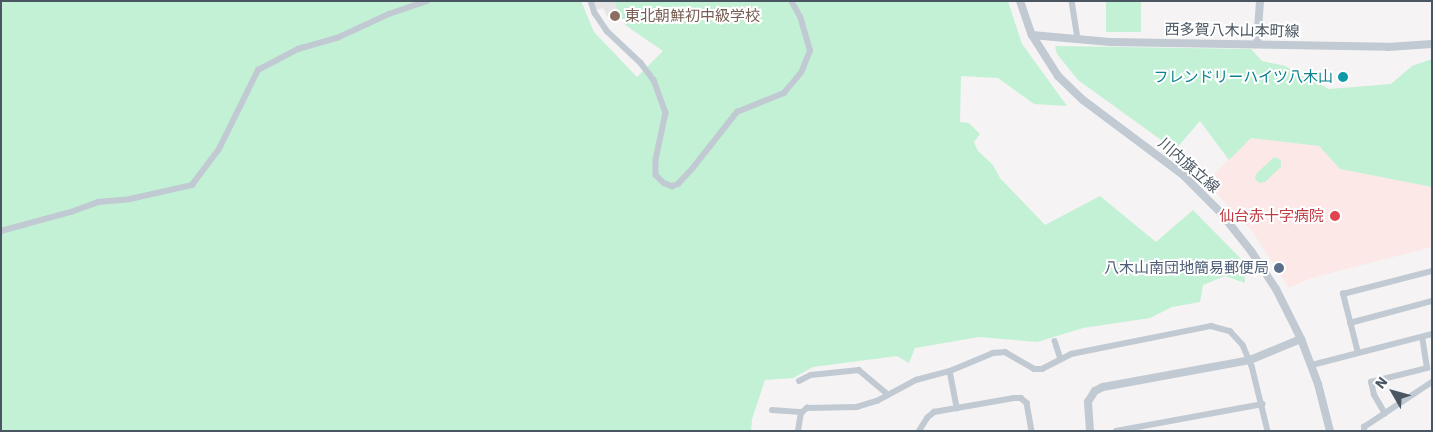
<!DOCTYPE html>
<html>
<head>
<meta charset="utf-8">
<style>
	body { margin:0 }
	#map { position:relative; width:1433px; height:432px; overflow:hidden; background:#f5f3f3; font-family:"IBM Plex Sans","Noto Sans JP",sans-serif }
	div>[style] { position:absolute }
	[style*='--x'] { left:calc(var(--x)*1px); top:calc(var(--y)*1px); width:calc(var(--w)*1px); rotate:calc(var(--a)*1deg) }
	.education>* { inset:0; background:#e6e4e5 }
	.medical>* { inset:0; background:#fce8e6 }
	.green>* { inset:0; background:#c3f1d5; transform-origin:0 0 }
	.minor>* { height:5.5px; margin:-2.75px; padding:0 2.75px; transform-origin:2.75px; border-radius:2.75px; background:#c1cad2 }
	.tertiary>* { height:8px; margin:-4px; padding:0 4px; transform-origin:4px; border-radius:4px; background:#c1cad2 }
	.dots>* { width:14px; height:14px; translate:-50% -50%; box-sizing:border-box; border:2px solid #fff; border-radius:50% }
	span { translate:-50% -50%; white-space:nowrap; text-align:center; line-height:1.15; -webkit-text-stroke:4px #fff; paint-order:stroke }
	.education-label { font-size:15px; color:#785e54 }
	.left { translate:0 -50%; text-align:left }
	.street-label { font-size:15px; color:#4a5661 }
	.culture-label { font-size:15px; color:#0d838f }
	.right { translate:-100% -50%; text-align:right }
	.health-label { font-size:15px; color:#be3a42 }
	.service-label { font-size:15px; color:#4e5e75 }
	.frame { position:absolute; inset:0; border:2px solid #4a5661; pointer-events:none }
	.north { position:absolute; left:1368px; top:367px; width:50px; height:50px; -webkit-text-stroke:4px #fff; paint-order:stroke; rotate:308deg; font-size:14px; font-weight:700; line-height:20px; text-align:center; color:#4a5661 }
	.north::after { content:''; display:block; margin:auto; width:18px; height:22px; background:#4a5661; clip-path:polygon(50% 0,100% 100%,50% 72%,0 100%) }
</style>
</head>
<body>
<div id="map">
	<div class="education">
		<i style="clip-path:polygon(593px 1px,652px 1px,610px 21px,603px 8px,596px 10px)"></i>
	</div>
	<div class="medical">
		<i style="clip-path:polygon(1251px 138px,1319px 146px,1340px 169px,1432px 187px,1432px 247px,1311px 278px,1289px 288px,1252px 231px,1206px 182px)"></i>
	</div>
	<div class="green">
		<i style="clip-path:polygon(1px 1px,581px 1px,594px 32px,637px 77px,663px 51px,625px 25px,614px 1px,1008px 1px,1022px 44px,1067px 106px,1034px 104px,998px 78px,961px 76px,960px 122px,969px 123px,980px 134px,974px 142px,978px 151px,993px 165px,1000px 178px,1045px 225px,1100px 196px,1156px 242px,1193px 210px,1244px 262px,1245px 283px,1225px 276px,1203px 285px,1200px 302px,1172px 307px,1150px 318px,1083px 328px,1037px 342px,979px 337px,915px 348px,909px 363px,897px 356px,813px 367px,793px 378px,765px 380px,752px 419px,751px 431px,1px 431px)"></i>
		<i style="left:1106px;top:1px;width:35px;height:31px"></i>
		<i style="clip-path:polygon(1055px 46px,1251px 49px,1262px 61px,1285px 66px,1329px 89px,1391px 84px,1412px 66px,1432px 59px,1432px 187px,1340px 169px,1319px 146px,1251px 138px,1229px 160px,1200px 121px,1175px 150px,1078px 80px,1057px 54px)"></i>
		<i style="clip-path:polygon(1274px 157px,1281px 160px,1281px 167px,1265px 182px,1259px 183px,1255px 179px,1256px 174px)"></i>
	</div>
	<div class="minor">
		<i style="--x:591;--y:1;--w:13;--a:72"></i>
		<i style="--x:595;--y:13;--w:22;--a:56"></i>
		<i style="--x:607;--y:31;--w:47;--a:43.3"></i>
		<i style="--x:641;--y:63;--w:21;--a:53"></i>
		<i style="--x:654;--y:80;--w:35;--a:70"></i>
		<i style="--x:666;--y:113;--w:48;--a:102"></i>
		<i style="--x:656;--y:160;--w:15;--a:90"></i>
		<i style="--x:656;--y:175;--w:11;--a:45"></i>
		<i style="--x:664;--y:183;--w:9;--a:21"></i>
		<i style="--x:672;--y:186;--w:6;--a:-18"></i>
		<i style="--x:678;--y:184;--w:21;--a:-47"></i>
		<i style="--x:692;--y:169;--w:73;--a:-51.7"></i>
		<i style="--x:737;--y:112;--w:51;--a:-22"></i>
		<i style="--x:784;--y:93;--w:26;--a:-50"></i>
		<i style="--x:801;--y:73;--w:24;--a:-68"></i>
		<i style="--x:810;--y:51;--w:35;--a:-106"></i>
		<i style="--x:800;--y:17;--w:18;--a:-119"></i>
		<i style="--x:1072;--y:1;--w:39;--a:81"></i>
		<i style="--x:1;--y:231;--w:73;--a:-15.2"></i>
		<i style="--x:71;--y:212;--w:29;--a:-20"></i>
		<i style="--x:98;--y:202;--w:32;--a:-5"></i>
		<i style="--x:130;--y:199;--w:64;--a:-12.7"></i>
		<i style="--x:192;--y:185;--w:45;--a:-53.1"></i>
		<i style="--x:219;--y:149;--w:88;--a:-63.7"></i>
		<i style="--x:258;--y:70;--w:45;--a:-27.7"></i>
		<i style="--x:298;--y:49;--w:41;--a:-15.8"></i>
		<i style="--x:337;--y:38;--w:57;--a:-24.8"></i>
		<i style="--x:389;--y:14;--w:40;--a:-18.9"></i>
		<i style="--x:1350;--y:323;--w:85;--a:-15"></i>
		<i style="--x:1055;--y:341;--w:19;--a:72"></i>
		<i style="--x:1358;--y:353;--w:61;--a:-104.3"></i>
		<i style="--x:1343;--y:294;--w:92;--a:-14.5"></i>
		<i style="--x:1312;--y:365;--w:124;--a:-14.5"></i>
		<i style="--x:950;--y:371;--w:38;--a:79"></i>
		<i style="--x:799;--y:381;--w:13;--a:-27"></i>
		<i style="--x:811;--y:375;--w:48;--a:-5.9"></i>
		<i style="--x:859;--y:370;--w:38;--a:40"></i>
		<i style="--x:772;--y:410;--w:30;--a:4"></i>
		<i style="--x:1385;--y:414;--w:22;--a:-120"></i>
		<i style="--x:1374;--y:395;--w:13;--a:-103"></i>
		<i style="--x:1371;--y:382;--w:58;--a:-14"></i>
		<i style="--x:1427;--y:368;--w:31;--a:-99"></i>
		<i style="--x:798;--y:431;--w:18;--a:-81"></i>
		<i style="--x:801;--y:413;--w:8;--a:-40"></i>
		<i style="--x:807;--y:408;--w:50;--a:-1.1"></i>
		<i style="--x:857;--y:407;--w:21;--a:-17"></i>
		<i style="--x:877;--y:401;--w:44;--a:-28.3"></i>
		<i style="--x:916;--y:380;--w:35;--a:-15"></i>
		<i style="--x:950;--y:371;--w:47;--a:-22.7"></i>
		<i style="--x:993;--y:353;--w:12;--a:-5"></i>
		<i style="--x:1005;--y:352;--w:34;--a:30"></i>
		<i style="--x:1034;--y:369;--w:8;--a:0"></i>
		<i style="--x:1042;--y:369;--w:33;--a:-27"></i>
		<i style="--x:1071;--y:354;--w:143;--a:-11.3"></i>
		<i style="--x:1211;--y:326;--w:20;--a:15"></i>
		<i style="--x:1230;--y:331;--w:19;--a:47"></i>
		<i style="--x:1243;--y:345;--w:23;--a:67"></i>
		<i style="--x:1252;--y:366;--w:67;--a:76.2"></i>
		<i style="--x:919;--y:431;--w:15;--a:-58"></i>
		<i style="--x:927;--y:418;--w:9;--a:-41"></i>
		<i style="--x:934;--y:412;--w:81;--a:-9.9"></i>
		<i style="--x:1014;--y:398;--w:7;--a:0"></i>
		<i style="--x:1021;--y:398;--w:8;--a:40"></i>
		<i style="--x:1027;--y:403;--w:28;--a:80"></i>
		<i style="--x:1116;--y:431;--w:149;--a:-10.4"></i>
		<i style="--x:1364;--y:431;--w:4;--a:-90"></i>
		<i style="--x:1364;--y:427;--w:82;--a:-33.5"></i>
	</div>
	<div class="tertiary">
		<i style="--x:1020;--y:1;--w:36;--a:71"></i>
		<i style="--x:1032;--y:35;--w:49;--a:57.6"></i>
		<i style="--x:1058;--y:76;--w:35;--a:44"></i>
		<i style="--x:1083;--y:100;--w:124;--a:36.8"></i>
		<i style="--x:1182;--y:174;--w:54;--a:45"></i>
		<i style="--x:1220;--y:212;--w:50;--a:51.5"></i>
		<i style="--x:1251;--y:251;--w:45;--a:56.7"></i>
		<i style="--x:1276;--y:289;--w:56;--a:63.4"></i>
		<i style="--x:1301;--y:339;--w:48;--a:69.3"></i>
		<i style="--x:1318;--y:384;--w:49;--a:75.7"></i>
		<i style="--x:1032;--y:35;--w:78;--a:5.1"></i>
		<i style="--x:1110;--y:42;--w:278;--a:1"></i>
		<i style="--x:1388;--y:47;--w:44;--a:-3.9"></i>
		<i style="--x:1257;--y:44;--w:43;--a:-86"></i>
		<i style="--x:1090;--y:431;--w:29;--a:-94"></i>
		<i style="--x:1088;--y:402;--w:13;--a:-58"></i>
		<i style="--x:1095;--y:391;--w:9;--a:-27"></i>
		<i style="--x:1103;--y:387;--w:149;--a:-10.4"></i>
		<i style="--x:1250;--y:360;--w:55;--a:-22.4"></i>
	</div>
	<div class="dots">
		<i style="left:615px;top:16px;background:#8d6e63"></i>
		<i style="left:1343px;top:77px;background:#0f9aa8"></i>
		<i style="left:1335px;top:216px;background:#e0444e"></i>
		<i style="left:1279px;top:268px;background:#5c6f8a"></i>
	</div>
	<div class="education-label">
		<span class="left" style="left:625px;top:16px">東北朝鮮初中級学校</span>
	</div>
	<div class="street-label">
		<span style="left:1232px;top:30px;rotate:1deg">西多賀八木山本町線</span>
		<span style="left:1189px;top:165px;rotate:41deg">川内旗立線</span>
	</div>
	<div class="culture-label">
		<span class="right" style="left:1333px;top:77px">フレンドリーハイツ八木山</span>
	</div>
	<div class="health-label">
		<span class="right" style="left:1324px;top:216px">仙台赤十字病院</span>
	</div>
	<div class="service-label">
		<span class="right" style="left:1269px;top:268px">八木山南団地簡易郵便局</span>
	</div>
	<div class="frame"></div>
	<div class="north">N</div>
</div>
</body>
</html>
